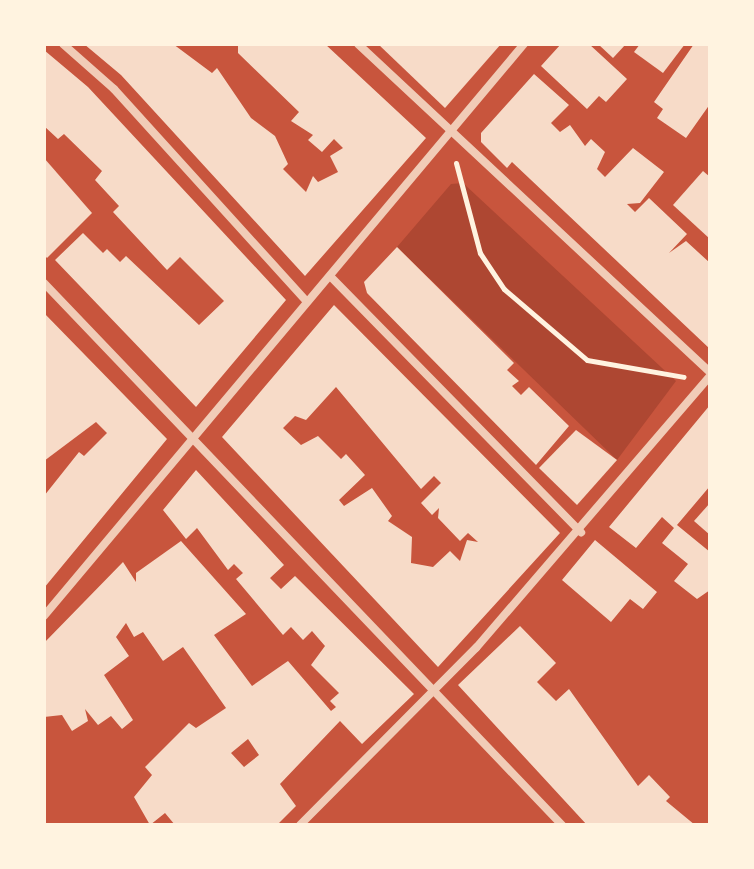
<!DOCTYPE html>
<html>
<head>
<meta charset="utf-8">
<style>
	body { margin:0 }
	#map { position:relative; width:754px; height:869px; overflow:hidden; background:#c8553d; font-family:"Fira Sans Condensed",sans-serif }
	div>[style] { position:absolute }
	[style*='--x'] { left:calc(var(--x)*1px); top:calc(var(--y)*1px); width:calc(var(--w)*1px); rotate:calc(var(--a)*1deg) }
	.green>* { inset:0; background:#ae4732 }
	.building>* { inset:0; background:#f7dbc8 }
	.path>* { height:5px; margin:-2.5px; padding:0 2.5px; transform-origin:2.5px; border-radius:2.5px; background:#fff3e0 }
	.minor>* { height:8px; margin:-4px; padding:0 4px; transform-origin:4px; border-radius:4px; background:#f1ccb7 }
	span { translate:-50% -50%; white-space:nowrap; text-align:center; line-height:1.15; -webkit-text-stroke:8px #fff3e0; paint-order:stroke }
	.frame { position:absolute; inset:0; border:46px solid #fff3e0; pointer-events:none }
</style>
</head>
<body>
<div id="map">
	<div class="green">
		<i style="clip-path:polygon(463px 183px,676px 381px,617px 460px,397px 247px,451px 184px)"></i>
	</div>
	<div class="building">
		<i style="clip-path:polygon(84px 44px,173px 44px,212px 73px,217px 68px,251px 118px,275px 136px,288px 164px,283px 169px,306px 192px,313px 176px,318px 182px,338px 172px,330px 156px,343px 148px,334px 139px,322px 152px,308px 140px,313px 135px,291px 121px,299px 112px,238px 53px,238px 44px,325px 44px,426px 138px,305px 276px,121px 75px)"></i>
		<i style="clip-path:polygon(378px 44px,501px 44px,445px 108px)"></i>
		<i style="clip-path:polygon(561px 44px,589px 44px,627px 79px,606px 102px,599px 96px,587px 109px,541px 66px)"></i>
		<i style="clip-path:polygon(598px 44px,626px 44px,613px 58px)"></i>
		<i style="clip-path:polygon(640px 44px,685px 44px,663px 73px,634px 52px)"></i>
		<i style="clip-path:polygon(694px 44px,710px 44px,710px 104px,686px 138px,657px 118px,663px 109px,654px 102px)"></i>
		<i style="clip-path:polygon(44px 50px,88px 87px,286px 300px,196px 407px,55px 260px,83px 233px,103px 253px,107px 249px,120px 262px,126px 256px,199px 325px,224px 301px,180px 257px,167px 270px,113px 212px,119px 206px,95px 180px,102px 171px,64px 134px,58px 139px,44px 126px)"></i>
		<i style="clip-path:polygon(534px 74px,569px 105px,551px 123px,560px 132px,570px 125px,585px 146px,591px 139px,605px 152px,597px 169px,605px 177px,633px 148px,664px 172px,640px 203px,627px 204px,635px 212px,649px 198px,687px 234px,669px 253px,686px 241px,710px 263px,710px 349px,512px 162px,507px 168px,481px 142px,481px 133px)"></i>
		<i style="clip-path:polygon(44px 158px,92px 213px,47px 258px,44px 255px)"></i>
		<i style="clip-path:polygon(703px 171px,710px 177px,710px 239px,673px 205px)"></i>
		<i style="clip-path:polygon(397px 247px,514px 363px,507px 370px,519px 381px,512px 386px,521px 395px,529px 387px,569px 426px,536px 465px,367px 293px,364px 282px)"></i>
		<i style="clip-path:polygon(evenodd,334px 305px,560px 533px,438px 667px,222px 437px,334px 305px,336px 387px,421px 489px,434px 476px,441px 483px,421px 503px,432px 515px,439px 508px,438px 518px,460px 541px,468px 533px,478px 542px,467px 540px,460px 561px,450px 551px,433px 567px,411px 563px,412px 537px,388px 521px,392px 516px,372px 488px,344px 506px,339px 500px,365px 475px,346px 454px,341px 459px,318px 436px,301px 445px,283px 428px,295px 416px,306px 420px,336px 387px)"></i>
		<i style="clip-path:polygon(44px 313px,167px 439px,44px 588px,44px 496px,79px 452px,84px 456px,107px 433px,96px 422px,44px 461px)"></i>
		<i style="clip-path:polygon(710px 405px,710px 486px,677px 525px,710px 552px,710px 590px,697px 599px,674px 581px,688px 564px,662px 543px,674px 528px,662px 517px,636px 548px,609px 527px)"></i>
		<i style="clip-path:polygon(576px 430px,617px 460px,577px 505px,539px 468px)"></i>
		<i style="clip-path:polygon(evenodd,196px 470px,284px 565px,270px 578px,281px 589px,295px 576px,414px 694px,362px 744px,340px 721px,280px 784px,296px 806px,277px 825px,175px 825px,165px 813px,150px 825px,134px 797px,152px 775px,145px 767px,189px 723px,196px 728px,226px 708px,183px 647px,163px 661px,143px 632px,134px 637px,126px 623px,116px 637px,129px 656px,104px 675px,133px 720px,122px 729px,111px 716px,98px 725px,85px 709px,88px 721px,72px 731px,62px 715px,44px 717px,44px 643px,123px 562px,136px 582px,136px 573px,181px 541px,246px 614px,214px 635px,252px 686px,288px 661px,331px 711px,336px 707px,330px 701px,339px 693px,311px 665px,325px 646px,312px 631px,303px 640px,291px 627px,283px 635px,236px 579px,243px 573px,234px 564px,228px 570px,197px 528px,186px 539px,163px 510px,196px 470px,248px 739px,259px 755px,244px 767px,231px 753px,248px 739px)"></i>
		<i style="clip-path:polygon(710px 503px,710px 535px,694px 521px)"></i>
		<i style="clip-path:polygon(595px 540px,657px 592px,643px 609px,630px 599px,611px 622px,562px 580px)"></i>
		<i style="clip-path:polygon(520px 626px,556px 663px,537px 682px,556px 701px,569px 689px,638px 786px,649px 775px,670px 797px,666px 801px,695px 825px,587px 825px,458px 685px)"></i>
	</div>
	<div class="path">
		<i style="--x:456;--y:163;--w:93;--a:75.1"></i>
		<i style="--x:480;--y:253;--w:43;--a:56.3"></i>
		<i style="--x:504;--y:289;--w:109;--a:40.5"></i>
		<i style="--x:587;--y:360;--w:98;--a:9.9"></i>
	</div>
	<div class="minor">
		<i style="--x:63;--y:44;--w:68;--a:41.4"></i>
		<i style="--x:114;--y:89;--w:287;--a:47.8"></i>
		<i style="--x:358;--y:44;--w:481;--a:43"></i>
		<i style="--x:330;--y:276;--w:359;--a:45.6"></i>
		<i style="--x:44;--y:283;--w:750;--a:46.3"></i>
		<i style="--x:44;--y:616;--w:747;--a:-50"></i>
		<i style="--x:300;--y:825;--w:250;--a:-45.2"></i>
		<i style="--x:476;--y:648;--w:359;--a:-49.3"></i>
	</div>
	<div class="frame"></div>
</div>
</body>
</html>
